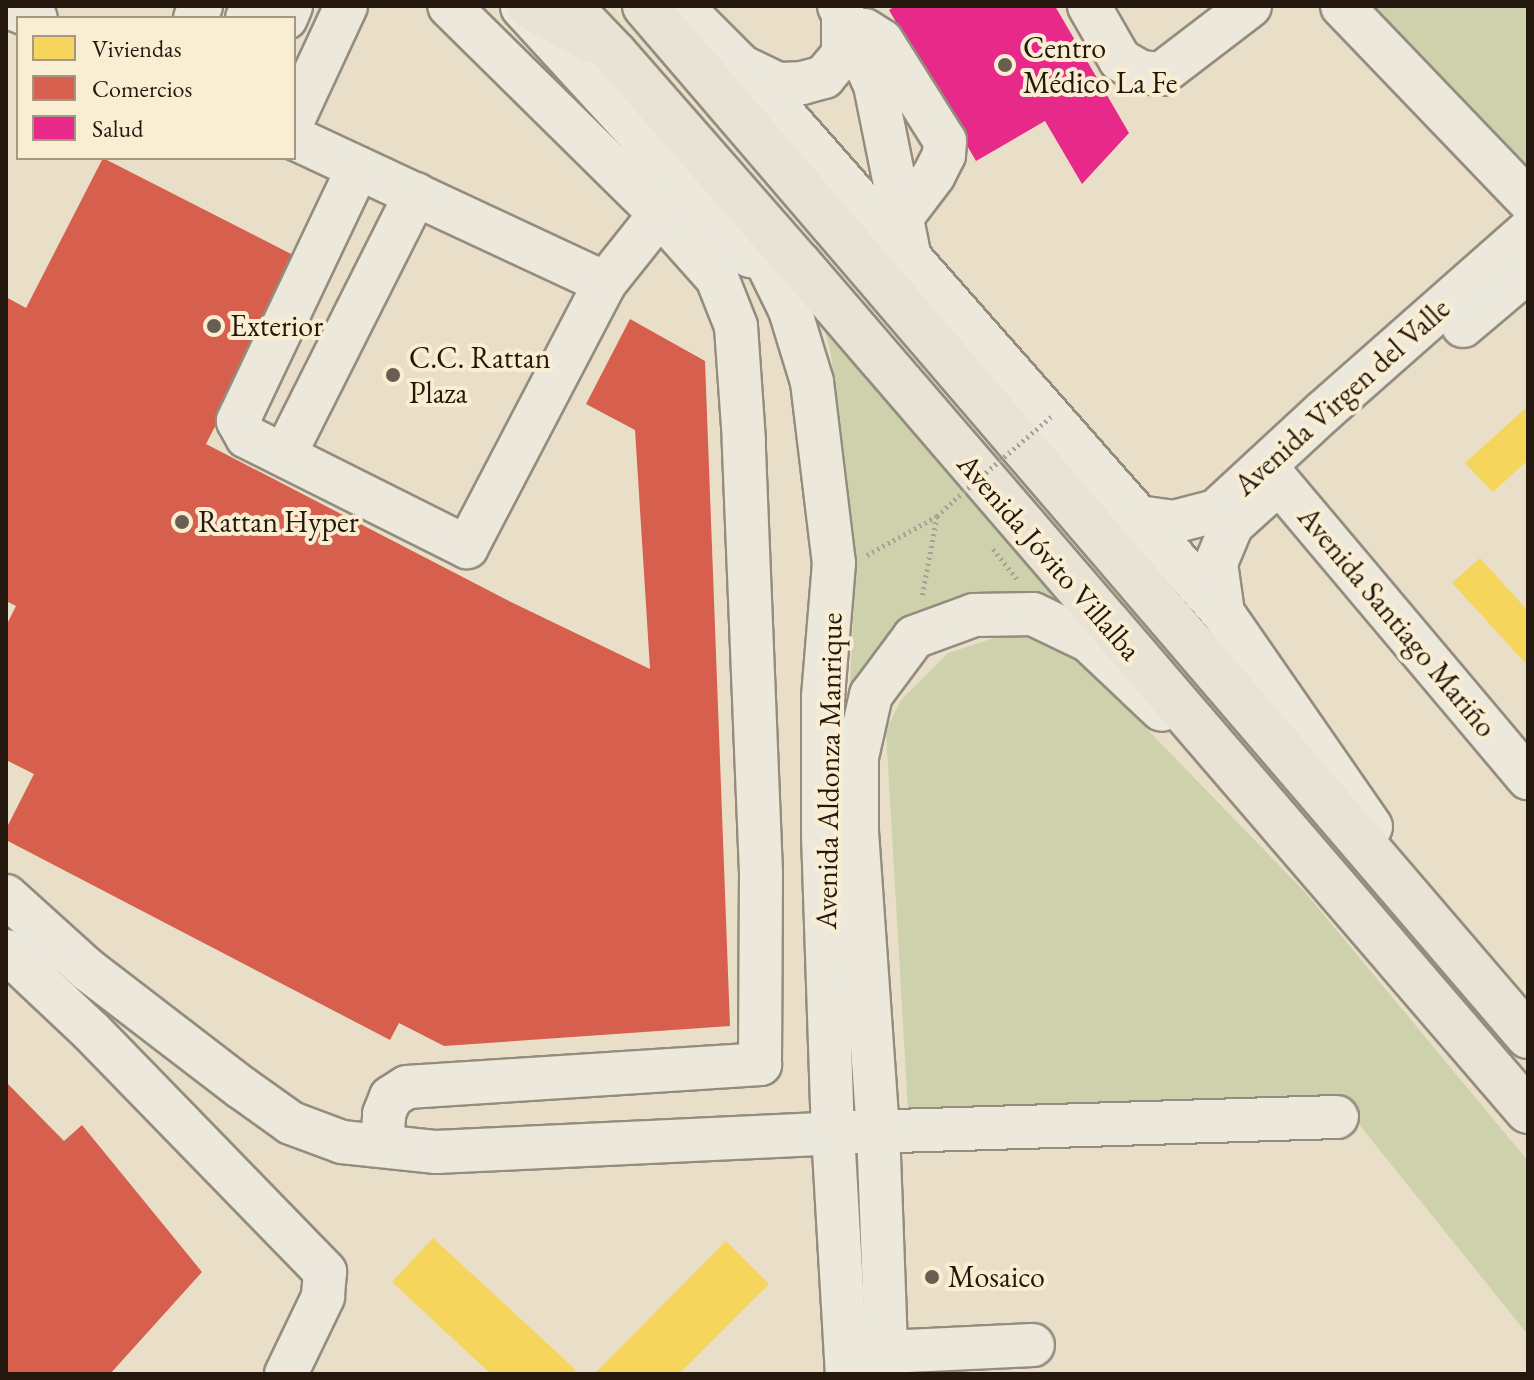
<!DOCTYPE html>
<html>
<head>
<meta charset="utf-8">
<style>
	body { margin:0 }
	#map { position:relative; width:1534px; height:1380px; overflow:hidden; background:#e9dfc8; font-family:"EB Garamond",serif }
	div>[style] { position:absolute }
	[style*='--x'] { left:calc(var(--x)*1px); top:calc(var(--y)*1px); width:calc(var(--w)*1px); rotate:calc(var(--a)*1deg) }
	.green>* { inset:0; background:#cdd1ac }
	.homes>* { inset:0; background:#f6d55c }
	.shops>* { inset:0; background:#d6604d }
	.health>* { inset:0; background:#e7298a }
	.path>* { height:5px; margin-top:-2.5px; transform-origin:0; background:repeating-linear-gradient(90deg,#a6a097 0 2px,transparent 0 6px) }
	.roads { filter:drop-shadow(2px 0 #948d7f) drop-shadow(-2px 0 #948d7f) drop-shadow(0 2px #948d7f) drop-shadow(0 -2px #948d7f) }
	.minor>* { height:42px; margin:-21px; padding:0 21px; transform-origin:21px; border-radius:21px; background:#ece8dc }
	.major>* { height:44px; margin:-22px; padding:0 22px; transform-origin:22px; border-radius:22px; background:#e9e3d6 }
	.path-bridge>* { height:5px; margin-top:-2.5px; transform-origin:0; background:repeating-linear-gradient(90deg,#a6a097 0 2px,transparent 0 6px) }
	.dots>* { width:22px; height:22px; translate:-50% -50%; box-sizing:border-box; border:4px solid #faeed2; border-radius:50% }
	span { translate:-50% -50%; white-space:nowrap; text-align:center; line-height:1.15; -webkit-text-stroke:8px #faeed2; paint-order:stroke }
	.poi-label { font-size:30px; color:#24180e }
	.left { translate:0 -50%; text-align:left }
	.street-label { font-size:30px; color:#24180e }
	.frame { position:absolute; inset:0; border:8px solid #24180e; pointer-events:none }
	.legend { position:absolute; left:16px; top:16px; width:280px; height:144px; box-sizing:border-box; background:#faeed2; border:2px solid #a49884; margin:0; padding:10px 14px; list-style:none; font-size:24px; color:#24180e }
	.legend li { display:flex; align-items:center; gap:16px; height:40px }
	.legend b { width:40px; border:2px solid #a49884 }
</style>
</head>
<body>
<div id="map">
	<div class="green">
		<i style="clip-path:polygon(1365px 6px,1528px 6px,1528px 173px)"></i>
		<i style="clip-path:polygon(821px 313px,1085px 620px,949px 602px,916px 611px,895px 629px,849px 704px,854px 599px,849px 523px,831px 355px)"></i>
		<i style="clip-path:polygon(1037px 636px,1079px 659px,1304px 891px,1528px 1161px,1528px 1335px,1341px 1102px,908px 1111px,886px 730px,901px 700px,948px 653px,997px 637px)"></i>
	</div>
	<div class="homes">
		<i style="clip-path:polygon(1528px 406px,1528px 460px,1493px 492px,1465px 463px)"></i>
		<i style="clip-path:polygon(1480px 558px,1528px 611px,1528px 666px,1452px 583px)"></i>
		<i style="clip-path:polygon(433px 1238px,576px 1370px,572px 1374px,491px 1374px,392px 1282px)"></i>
		<i style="clip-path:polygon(726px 1241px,769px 1284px,679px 1374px,594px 1374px)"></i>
	</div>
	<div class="shops">
		<i style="clip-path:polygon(103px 158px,301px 259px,206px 444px,511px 602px,650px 669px,635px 430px,586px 404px,630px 319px,705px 361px,730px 1026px,444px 1046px,399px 1023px,390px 1040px,6px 840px,6px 829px,34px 774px,6px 760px,6px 626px,16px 606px,6px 601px,6px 297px,26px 308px)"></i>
		<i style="clip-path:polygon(6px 1082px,64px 1141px,82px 1125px,202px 1272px,110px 1374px,6px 1374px)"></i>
	</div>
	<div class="health">
		<i style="clip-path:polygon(895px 6px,1055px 6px,1129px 133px,1082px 184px,1045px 121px,976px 161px,889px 10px)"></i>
	</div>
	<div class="path">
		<i style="--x:937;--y:516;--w:23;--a:-43"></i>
		<i style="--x:993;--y:549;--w:38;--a:51"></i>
		<i style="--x:867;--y:555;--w:80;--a:-29.1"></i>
		<i style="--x:937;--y:516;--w:82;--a:100.5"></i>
	</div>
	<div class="roads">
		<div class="minor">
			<i style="--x:6;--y:6;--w:32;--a:22"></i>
			<i style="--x:681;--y:6;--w:83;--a:45"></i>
			<i style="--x:740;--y:65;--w:730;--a:48.61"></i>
			<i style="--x:1223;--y:613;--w:260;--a:55.3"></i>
			<i style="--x:839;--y:6;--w:87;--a:65.5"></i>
			<i style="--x:875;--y:85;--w:172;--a:78.6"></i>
			<i style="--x:1089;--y:6;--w:62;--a:60.1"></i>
			<i style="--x:1120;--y:60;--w:24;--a:30"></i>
			<i style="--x:1141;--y:72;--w:20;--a:6"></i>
			<i style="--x:1161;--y:74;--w:112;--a:-37.4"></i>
			<i style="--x:1342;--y:6;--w:269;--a:46.2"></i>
			<i style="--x:522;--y:7;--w:338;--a:47.5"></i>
			<i style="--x:195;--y:18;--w:13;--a:-63"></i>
			<i style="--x:247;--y:18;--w:13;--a:-63"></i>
			<i style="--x:286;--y:18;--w:13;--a:-67"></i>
			<i style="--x:865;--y:30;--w:20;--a:33"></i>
			<i style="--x:882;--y:41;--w:118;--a:57.8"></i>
			<i style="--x:945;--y:141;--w:14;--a:94"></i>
			<i style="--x:944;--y:155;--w:22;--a:117"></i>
			<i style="--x:934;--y:175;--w:53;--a:127.3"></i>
			<i style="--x:745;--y:68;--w:37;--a:26"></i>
			<i style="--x:778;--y:84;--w:24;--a:-2"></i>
			<i style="--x:802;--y:83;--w:23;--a:-15"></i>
			<i style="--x:824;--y:77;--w:30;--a:-50"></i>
			<i style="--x:843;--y:54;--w:37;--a:-90"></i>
			<i style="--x:294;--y:118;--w:123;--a:-65.1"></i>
			<i style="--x:294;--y:138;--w:343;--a:25"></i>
			<i style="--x:358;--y:168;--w:280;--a:115.4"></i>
			<i style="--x:238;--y:421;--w:18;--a:61"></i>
			<i style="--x:247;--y:437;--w:246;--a:26.6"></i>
			<i style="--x:467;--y:547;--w:298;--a:-62.4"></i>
			<i style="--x:605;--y:283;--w:88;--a:-51.4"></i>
			<i style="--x:740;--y:208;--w:114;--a:63.9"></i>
			<i style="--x:790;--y:310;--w:75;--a:73"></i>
			<i style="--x:812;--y:382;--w:182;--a:83.1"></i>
			<i style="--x:834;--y:563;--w:133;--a:94.7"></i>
			<i style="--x:823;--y:696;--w:138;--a:90"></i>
			<i style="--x:823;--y:834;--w:299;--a:88.1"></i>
			<i style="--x:833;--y:1133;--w:241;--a:86.7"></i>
			<i style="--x:1463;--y:326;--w:85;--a:-40.2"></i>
			<i style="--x:285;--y:454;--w:291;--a:-63.3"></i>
			<i style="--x:1266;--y:467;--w:407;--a:49.9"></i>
			<i style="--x:1138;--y:517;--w:35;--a:8"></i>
			<i style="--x:1173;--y:522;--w:44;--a:-14.3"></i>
			<i style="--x:1216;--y:511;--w:147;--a:-42.8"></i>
			<i style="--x:1324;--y:411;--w:272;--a:-41.4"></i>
			<i style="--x:1223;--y:613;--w:50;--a:-98"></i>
			<i style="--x:1216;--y:563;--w:41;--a:-67.2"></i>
			<i style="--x:1232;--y:525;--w:43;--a:-42.2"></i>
			<i style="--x:6;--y:896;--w:110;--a:42.1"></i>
			<i style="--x:88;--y:970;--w:194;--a:37.5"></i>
			<i style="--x:242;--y:1088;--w:60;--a:35.5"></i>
			<i style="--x:291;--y:1123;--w:54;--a:20.4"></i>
			<i style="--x:342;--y:1142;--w:95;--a:6.1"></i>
			<i style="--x:436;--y:1152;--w:397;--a:-2.7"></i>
			<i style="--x:833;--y:1133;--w:504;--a:-1.82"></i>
			<i style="--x:6;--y:951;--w:117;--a:43.3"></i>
			<i style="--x:91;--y:1031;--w:336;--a:45.8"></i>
			<i style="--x:325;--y:1272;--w:25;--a:95"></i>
			<i style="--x:323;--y:1297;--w:85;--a:115.7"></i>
			<i style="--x:382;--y:1146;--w:32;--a:-86"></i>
			<i style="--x:384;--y:1114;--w:18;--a:-68"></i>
			<i style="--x:391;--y:1097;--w:19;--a:-32"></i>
			<i style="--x:407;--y:1087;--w:354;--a:-3.7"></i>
			<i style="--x:760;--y:1064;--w:191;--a:-89.7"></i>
			<i style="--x:761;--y:873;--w:432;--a:-92.3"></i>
			<i style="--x:744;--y:441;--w:115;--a:-94"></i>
			<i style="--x:736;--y:326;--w:52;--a:-111.6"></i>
			<i style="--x:717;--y:278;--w:86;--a:-131.7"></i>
			<i style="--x:660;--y:214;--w:296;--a:-135.4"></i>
			<i style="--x:886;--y:1352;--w:147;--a:-2.7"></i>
			<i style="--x:887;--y:1374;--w:242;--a:-92.1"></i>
			<i style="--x:878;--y:1132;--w:302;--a:-94"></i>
			<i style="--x:857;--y:831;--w:74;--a:-90"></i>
			<i style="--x:857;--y:757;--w:64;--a:-77.3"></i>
			<i style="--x:871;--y:695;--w:72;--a:-53.4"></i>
			<i style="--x:914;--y:637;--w:64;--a:-20.1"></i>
			<i style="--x:974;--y:615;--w:59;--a:-1"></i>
			<i style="--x:1033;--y:614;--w:62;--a:25.7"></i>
			<i style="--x:1089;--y:641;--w:100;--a:43.4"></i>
		</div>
		<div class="major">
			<i style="--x:529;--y:6;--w:70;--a:29.1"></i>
			<i style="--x:569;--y:6;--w:66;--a:46.2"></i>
			<i style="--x:615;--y:54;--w:281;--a:48.8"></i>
			<i style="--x:800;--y:265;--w:1116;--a:49.29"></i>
			<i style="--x:645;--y:6;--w:1357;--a:49.39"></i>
		</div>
	</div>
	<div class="path-bridge">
		<i style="--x:954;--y:500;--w:128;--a:-40.6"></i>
	</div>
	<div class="dots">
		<i style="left:1005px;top:65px;background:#695e4f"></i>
		<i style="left:214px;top:326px;background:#695e4f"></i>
		<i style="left:393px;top:375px;background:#695e4f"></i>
		<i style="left:182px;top:522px;background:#695e4f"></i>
		<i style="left:932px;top:1277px;background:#695e4f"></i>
	</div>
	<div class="poi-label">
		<span class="left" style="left:1023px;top:65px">Centro<br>Médico La Fe</span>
		<span class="left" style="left:230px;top:326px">Exterior</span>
		<span class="left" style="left:409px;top:375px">C.C. Rattan<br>Plaza</span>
		<span class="left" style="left:198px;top:522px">Rattan Hyper</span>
		<span class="left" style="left:948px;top:1277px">Mosaico</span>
	</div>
	<div class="street-label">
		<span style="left:1342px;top:397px;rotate:-42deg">Avenida Virgen del Valle</span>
		<span style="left:1049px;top:557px;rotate:49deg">Avenida Jóvito Villalba</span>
		<span style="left:1397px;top:622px;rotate:50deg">Avenida Santiago Mariño</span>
		<span style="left:829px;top:771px;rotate:-89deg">Avenida Aldonza Manrique</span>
	</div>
	<div class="frame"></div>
	<ul class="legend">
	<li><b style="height:22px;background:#f6d55c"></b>Viviendas</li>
	<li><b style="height:22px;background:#d6604d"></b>Comercios</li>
	<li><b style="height:22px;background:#e7298a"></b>Salud</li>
	</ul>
</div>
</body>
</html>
